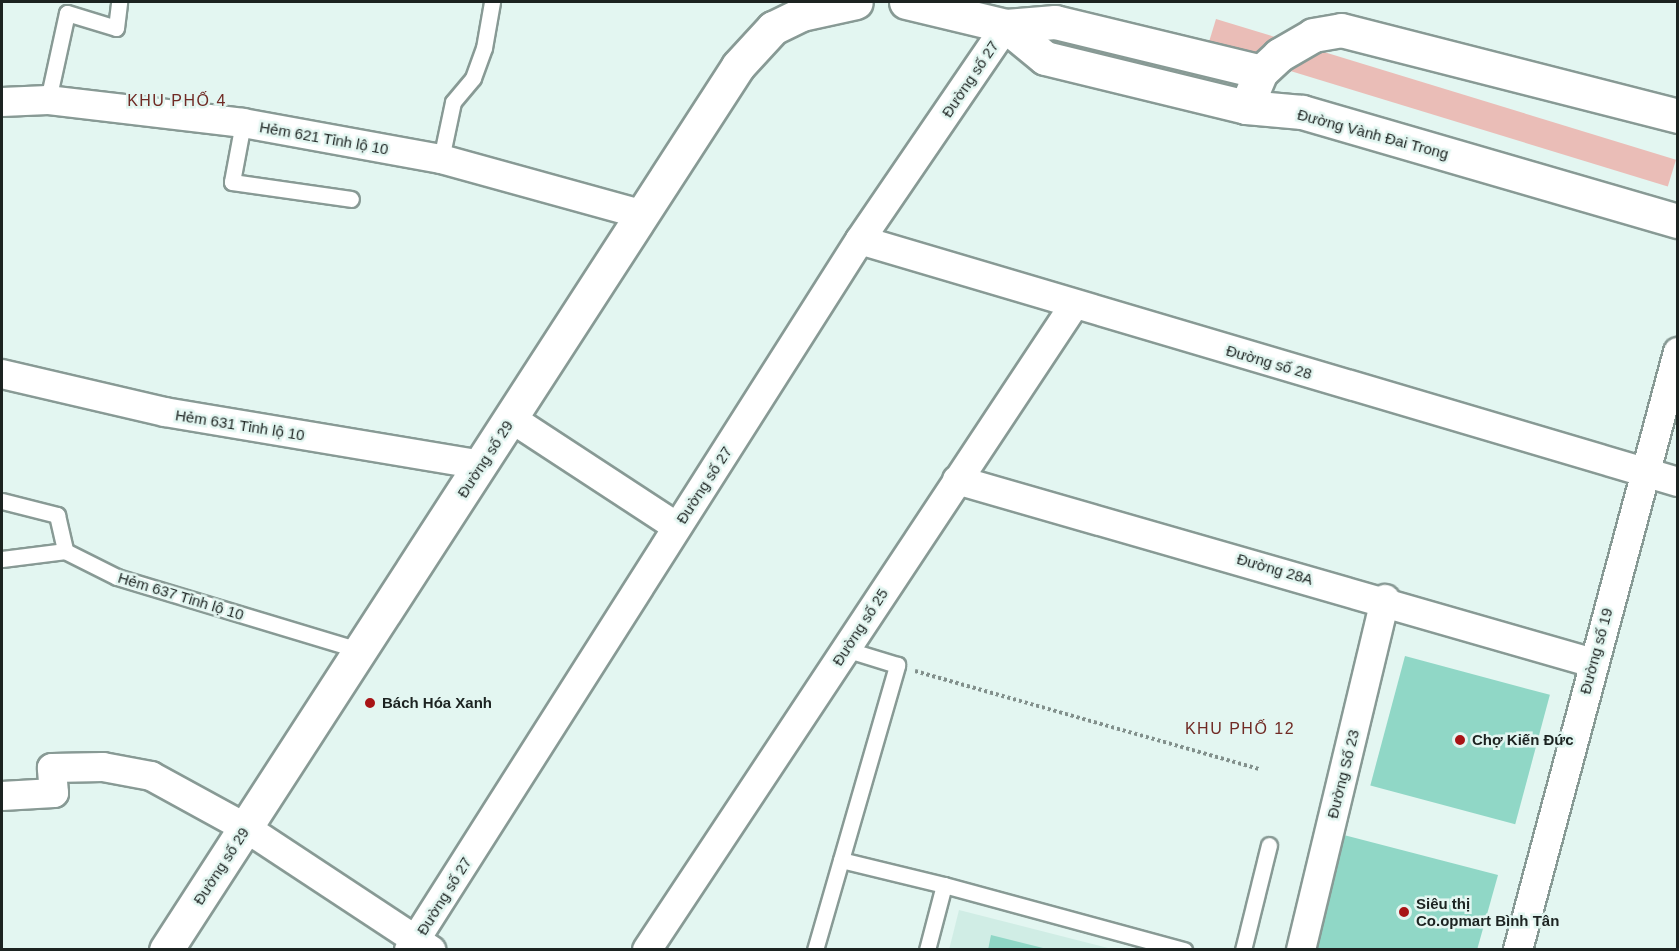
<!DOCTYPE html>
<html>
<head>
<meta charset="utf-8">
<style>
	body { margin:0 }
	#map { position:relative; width:1679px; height:951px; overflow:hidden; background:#e3f6f1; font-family:Helvetica,sans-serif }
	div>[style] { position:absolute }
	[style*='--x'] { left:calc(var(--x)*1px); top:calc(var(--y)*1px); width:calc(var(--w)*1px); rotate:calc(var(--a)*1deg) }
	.built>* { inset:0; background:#d0ede5 }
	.green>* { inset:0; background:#eabdb7; transform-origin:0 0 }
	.building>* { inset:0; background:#90d7c6; transform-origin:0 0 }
	.path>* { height:4px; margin-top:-2px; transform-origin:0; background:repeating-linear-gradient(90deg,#82908c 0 3px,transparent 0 6px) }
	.roads { filter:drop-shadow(2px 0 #889a95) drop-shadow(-2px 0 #889a95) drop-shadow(0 2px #889a95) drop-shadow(0 -2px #889a95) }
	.lane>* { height:15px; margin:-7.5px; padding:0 7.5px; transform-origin:7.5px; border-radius:7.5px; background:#fff }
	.street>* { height:28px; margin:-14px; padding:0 14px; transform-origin:14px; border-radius:14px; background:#fff }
	.secondary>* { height:33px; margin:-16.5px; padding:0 16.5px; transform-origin:16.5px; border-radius:16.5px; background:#fff }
	.dots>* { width:16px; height:16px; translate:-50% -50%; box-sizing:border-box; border:3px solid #e3f6f1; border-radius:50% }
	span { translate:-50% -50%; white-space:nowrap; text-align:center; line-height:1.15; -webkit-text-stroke:5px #e3f6f1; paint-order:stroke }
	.street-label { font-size:15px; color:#1c2321 }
	.poi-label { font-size:15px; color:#1c2321; font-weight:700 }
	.left { translate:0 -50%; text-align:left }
	.neighbourhood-label { font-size:16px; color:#702a24; letter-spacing:1.5px }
	.frame { position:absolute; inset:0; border:3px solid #1c2321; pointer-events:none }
</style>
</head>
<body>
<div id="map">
	<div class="built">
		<i style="clip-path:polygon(959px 910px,1112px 949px,949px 950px)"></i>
	</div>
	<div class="green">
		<i style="left:1216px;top:19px;width:481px;height:28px;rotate:17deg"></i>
	</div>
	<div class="building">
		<i style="left:1405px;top:656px;width:150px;height:134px;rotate:15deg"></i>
		<i style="clip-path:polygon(1340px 834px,1498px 875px,1477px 950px,1311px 950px)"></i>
		<i style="clip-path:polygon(991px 935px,1047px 949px,1046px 950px,988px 950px)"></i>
	</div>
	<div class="path">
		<i style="--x:915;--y:671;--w:359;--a:15.9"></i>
	</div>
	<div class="roads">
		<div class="lane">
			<i style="--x:48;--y:100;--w:89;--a:-77.7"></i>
			<i style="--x:67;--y:13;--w:51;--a:17"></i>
			<i style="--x:116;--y:28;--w:26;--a:-83"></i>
			<i style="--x:243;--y:123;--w:60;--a:100.6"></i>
			<i style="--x:232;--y:182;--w:120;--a:8.1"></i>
			<i style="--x:441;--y:159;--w:58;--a:-78.1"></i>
			<i style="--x:453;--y:102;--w:31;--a:-50"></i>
			<i style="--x:473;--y:78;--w:32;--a:-70"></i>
			<i style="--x:484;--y:48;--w:47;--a:-80.1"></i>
			<i style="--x:2;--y:501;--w:57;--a:14.3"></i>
			<i style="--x:57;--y:515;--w:37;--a:77"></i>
			<i style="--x:2;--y:559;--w:64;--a:-7.2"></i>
			<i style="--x:65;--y:551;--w:58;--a:26.6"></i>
			<i style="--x:117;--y:577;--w:256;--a:16.8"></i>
			<i style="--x:841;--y:860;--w:106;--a:13.6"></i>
			<i style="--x:944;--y:885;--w:67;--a:104.7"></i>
			<i style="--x:944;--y:885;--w:249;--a:15.2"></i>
			<i style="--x:815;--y:950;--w:297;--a:-73.9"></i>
			<i style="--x:897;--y:665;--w:54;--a:-162.9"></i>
			<i style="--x:1243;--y:950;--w:108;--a:-76.1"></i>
		</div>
		<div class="street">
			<i style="--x:2;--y:102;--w:46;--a:-2.5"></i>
			<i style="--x:48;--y:100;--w:196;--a:6.7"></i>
			<i style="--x:243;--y:123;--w:201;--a:10.3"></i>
			<i style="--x:441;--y:159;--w:206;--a:15.4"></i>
			<i style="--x:860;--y:240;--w:853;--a:16.48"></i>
			<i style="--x:2;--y:374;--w:167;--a:13.1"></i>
			<i style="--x:165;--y:412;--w:320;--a:9.5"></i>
			<i style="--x:512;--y:419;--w:197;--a:33.2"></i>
			<i style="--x:957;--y:480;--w:662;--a:16.05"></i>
			<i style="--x:2;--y:796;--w:52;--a:-3.3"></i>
			<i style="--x:54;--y:793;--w:25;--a:-95"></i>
			<i style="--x:52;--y:768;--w:51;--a:-1.1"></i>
			<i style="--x:103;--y:767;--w:49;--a:10.6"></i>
			<i style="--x:151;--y:776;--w:108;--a:28.7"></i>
			<i style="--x:246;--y:828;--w:222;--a:33.4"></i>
			<i style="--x:409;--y:950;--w:841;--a:-57.58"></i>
			<i style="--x:860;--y:240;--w:259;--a:-55.7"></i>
			<i style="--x:647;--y:950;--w:774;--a:-56.49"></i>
			<i style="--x:1301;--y:950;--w:361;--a:-76.5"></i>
			<i style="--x:1518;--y:950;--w:619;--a:-75.02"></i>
		</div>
		<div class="secondary">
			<i style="--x:906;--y:2;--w:103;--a:13.5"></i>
			<i style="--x:1006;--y:26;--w:49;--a:-4.7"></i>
			<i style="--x:1055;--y:22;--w:212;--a:13.6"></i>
			<i style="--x:1006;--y:26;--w:50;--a:39.4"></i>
			<i style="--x:1045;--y:58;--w:207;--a:13.7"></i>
			<i style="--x:1246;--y:107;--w:56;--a:5.1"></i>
			<i style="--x:1302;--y:112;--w:391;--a:16.2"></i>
			<i style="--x:1246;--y:107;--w:38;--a:-67"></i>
			<i style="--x:1261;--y:72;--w:25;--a:-43"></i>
			<i style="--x:1279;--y:55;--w:39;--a:-30"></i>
			<i style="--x:1313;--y:35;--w:28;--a:-10"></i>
			<i style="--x:1341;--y:30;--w:348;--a:14.3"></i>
			<i style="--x:166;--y:950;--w:1053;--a:-57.09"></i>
			<i style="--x:738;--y:66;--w:52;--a:-47.4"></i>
			<i style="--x:773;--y:28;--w:32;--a:-26"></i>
			<i style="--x:802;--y:14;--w:55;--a:-12.5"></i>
		</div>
	</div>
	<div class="dots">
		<i style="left:370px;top:703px;background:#a81416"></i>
		<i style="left:1460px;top:740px;background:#a81416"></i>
		<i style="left:1404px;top:912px;background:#a81416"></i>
	</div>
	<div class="street-label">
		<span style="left:970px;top:79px;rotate:-56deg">Đường số 27</span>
		<span style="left:1373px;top:134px;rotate:15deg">Đường Vành Đai Trong</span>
		<span style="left:324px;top:138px;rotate:10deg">Hẻm 621 Tỉnh lộ 10</span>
		<span style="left:1269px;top:362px;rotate:16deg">Đường số 28</span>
		<span style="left:240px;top:425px;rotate:9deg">Hẻm 631 Tỉnh lộ 10</span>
		<span style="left:485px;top:459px;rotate:-57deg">Đường số 29</span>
		<span style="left:704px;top:485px;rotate:-57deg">Đường số 27</span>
		<span style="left:1275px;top:569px;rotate:16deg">Đường 28A</span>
		<span style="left:181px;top:596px;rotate:17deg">Hẻm 637 Tỉnh lộ 10</span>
		<span style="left:860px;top:627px;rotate:-57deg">Đường số 25</span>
		<span style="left:1596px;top:651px;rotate:-75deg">Đường số 19</span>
		<span style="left:1343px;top:774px;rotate:-76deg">Đường Số 23</span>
		<span style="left:221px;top:866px;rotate:-57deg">Đường số 29</span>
		<span style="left:444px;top:896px;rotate:-58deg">Đường số 27</span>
	</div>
	<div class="poi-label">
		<span class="left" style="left:382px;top:703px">Bách Hóa Xanh</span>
		<span class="left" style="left:1472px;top:740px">Chợ Kiến Đức</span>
		<span class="left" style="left:1416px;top:912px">Siêu thị<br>Co.opmart Bình Tân</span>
	</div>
	<div class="neighbourhood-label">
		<span style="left:177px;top:101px">KHU PHỐ 4</span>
		<span style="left:1240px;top:729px">KHU PHỐ 12</span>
	</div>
	<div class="frame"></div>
</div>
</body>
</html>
